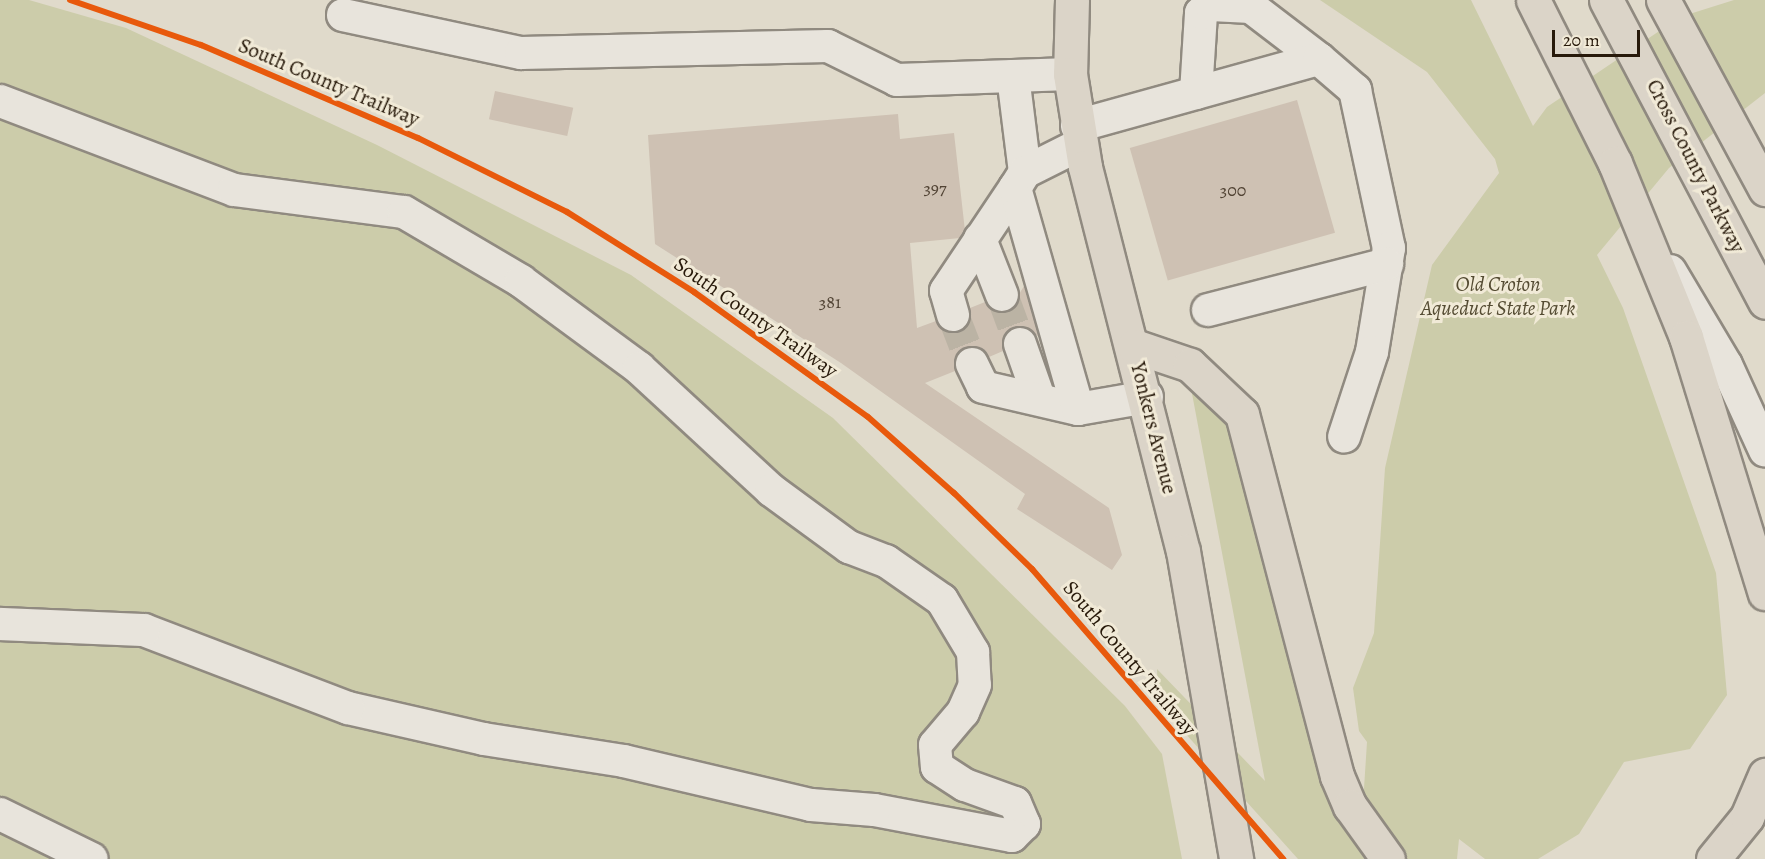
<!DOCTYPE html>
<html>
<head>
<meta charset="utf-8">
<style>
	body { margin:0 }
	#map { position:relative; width:1765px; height:859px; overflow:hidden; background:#e0dacb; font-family:Alegreya,serif }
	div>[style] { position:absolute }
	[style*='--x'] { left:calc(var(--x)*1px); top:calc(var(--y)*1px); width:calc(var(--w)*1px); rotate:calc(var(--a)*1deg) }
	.green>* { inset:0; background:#cca }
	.building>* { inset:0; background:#cec1b3; transform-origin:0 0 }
	.minor-tunnel>* { height:32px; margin-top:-16px; transform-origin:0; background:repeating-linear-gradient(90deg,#bbb3a4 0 32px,transparent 0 48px) }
	.roads { filter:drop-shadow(2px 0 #908a80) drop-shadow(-2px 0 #908a80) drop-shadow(0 2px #908a80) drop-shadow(0 -2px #908a80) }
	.minor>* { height:32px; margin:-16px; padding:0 16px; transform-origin:16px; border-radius:16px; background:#e8e4dc }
	.major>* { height:33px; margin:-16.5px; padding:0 16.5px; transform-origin:16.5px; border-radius:16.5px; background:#dbd4c8 }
	.highway>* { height:33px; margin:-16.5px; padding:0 16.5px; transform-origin:16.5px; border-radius:16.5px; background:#dbd4c8 }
	.cycleway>* { height:6px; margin:-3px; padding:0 3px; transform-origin:3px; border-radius:3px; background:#e8590c }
	span { translate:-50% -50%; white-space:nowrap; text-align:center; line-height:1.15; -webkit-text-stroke:6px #f1ead7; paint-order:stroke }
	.number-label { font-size:18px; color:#514334 }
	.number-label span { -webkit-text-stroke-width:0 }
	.street-label { font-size:21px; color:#27190a }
	.park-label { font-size:21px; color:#544b32; font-style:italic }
	.scale { position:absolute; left:1552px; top:30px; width:88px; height:27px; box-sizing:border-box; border:3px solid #27190a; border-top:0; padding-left:8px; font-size:18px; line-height:21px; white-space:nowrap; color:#27190a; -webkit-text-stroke:4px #f1ead7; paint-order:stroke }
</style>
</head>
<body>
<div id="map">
	<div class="green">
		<i style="clip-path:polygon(0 0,29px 0,126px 28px,377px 145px,631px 275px,833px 418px,1125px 706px,1162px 754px,1182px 859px,0 859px)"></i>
		<i style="clip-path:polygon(1320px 0,1471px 0,1533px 126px,1547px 107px,1680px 17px,1734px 0,1765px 0,1765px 93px,1669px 168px,1597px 255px,1623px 308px,1716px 573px,1727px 695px,1690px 749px,1624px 762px,1579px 834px,1538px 859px,1485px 859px,1459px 839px,1457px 859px,1298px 859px,1158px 703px,1157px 669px,1265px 781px,1190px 383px,1236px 425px,1305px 720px,1338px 811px,1361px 835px,1367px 742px,1359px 731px,1353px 688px,1374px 633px,1385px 468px,1432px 265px,1499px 173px,1495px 159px,1427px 72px)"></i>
	</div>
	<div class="building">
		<i style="left:495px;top:91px;width:80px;height:29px;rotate:12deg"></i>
		<i style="left:1297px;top:100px;width:138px;height:174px;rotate:74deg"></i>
		<i style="clip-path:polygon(898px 114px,900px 139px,954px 133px,965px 231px,960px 238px,910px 243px,917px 328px,936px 321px,948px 332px,959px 332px,970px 320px,970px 308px,985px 302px,999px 313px,1009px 311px,1024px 286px,1039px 337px,1024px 326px,1014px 327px,1002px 340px,1003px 351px,989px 357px,982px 349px,965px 348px,957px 354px,955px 371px,925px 383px,1109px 508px,1122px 555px,1112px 570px,1017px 509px,1025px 494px,841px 363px,655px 244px,648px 135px)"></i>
	</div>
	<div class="minor-tunnel">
		<i style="--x:1002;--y:295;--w:52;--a:69.8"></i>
		<i style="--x:953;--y:315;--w:53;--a:68.8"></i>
	</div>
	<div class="roads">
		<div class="minor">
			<i style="--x:343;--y:15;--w:182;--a:12.1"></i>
			<i style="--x:521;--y:53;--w:307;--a:-1.3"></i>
			<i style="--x:828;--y:46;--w:77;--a:26.2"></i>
			<i style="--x:897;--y:80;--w:173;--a:-2"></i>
			<i style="--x:1013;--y:76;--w:97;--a:82.9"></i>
			<i style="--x:1196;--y:93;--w:80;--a:-86.4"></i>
			<i style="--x:1201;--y:13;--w:13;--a:-39"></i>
			<i style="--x:1211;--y:5;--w:40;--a:2.9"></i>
			<i style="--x:1251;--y:7;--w:86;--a:37.4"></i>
			<i style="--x:0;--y:101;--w:250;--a:20.8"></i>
			<i style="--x:234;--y:190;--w:171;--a:7.4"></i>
			<i style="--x:404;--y:212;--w:136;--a:30.5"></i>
			<i style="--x:521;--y:281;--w:147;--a:36.4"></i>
			<i style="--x:639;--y:368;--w:180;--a:42.7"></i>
			<i style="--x:771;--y:490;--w:97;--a:36.2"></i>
			<i style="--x:849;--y:547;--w:40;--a:21"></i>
			<i style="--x:886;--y:561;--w:68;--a:34.9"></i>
			<i style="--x:942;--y:600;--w:61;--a:59.2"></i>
			<i style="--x:973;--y:652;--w:33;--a:87"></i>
			<i style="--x:975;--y:685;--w:30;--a:114"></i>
			<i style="--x:963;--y:712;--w:43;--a:130.3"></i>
			<i style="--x:935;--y:745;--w:22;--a:85"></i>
			<i style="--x:937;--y:767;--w:33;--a:33"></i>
			<i style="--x:965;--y:785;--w:53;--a:19.8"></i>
			<i style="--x:1015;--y:803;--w:23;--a:67"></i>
			<i style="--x:1024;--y:824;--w:17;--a:135"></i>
			<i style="--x:1012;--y:836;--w:140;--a:-169.3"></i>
			<i style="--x:874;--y:810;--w:63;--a:-175.5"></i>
			<i style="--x:811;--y:805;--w:192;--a:-166.8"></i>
			<i style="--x:624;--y:761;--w:142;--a:-171.1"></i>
			<i style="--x:484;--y:739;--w:139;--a:-167.2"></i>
			<i style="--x:348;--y:708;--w:218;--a:-159.1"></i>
			<i style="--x:144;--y:630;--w:144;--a:-177.6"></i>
			<i style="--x:1077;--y:126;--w:251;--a:-15.5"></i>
			<i style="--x:1319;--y:59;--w:48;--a:40.7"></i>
			<i style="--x:1355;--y:90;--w:162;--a:77.9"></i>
			<i style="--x:1389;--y:248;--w:105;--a:99.3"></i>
			<i style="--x:1372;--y:352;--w:89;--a:108.2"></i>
			<i style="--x:980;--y:239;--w:60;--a:68.6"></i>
			<i style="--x:1670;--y:271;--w:109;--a:59.2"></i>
			<i style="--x:1726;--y:365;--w:94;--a:65.4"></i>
			<i style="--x:1208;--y:310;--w:185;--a:-14.4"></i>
			<i style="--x:953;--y:315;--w:25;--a:-106"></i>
			<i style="--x:946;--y:291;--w:124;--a:-56.2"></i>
			<i style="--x:1020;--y:344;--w:57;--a:70.6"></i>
			<i style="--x:972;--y:364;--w:25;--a:64"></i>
			<i style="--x:983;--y:387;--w:98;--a:13"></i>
			<i style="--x:1078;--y:409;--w:70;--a:-9.9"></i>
			<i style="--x:1078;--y:409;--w:230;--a:-105.9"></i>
			<i style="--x:1015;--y:188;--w:19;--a:-58"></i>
			<i style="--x:1025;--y:172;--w:63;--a:-26.6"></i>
			<i style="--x:0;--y:814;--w:102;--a:26.1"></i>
		</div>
		<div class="major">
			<i style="--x:1072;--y:0;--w:74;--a:91.5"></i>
			<i style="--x:1070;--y:74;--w:94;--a:80.8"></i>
			<i style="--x:1085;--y:167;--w:396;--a:75.7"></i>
			<i style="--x:1183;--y:551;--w:313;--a:80.2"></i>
		</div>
		<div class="highway">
			<i style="--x:1533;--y:0;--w:182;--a:63.3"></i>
			<i style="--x:1615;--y:163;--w:188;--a:67.8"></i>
			<i style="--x:1686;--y:337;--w:268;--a:72.9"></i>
			<i style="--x:1606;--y:0;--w:341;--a:62.2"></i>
			<i style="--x:1663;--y:0;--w:215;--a:61.6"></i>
			<i style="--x:1134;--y:346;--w:59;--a:18.7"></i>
			<i style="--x:1190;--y:365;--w:71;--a:43.3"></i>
			<i style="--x:1242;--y:414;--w:374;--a:75.3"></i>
			<i style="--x:1337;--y:776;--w:33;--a:67"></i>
			<i style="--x:1350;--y:806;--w:65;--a:54.4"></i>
			<i style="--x:1713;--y:859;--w:54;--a:-51"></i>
			<i style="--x:1747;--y:817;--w:46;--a:-66.8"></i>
		</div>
	</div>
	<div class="cycleway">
		<i style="--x:70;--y:0;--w:139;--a:19"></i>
		<i style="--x:201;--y:45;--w:236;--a:23.2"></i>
		<i style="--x:418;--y:138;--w:166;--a:26.4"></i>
		<i style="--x:567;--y:212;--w:150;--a:32.2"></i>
		<i style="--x:694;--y:292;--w:214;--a:35.7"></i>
		<i style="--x:868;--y:417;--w:115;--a:41.5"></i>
		<i style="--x:954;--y:493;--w:109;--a:44.3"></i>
		<i style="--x:1032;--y:569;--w:384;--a:49.1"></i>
	</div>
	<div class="number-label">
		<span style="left:935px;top:188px">397</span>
		<span style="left:1233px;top:190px">300</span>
		<span style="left:830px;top:302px">381</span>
	</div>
	<div class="street-label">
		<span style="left:329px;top:82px;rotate:23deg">South County Trailway</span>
		<span style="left:1696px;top:166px;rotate:63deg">Cross County Parkway</span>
		<span style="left:756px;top:317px;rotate:35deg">South County Trailway</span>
		<span style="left:1154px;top:428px;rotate:76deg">Yonkers Avenue</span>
		<span style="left:1130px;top:658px;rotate:50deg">South County Trailway</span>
	</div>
	<div class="park-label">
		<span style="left:1498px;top:296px">Old Croton<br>Aqueduct State Park</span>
	</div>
	<div class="scale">20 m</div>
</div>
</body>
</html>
